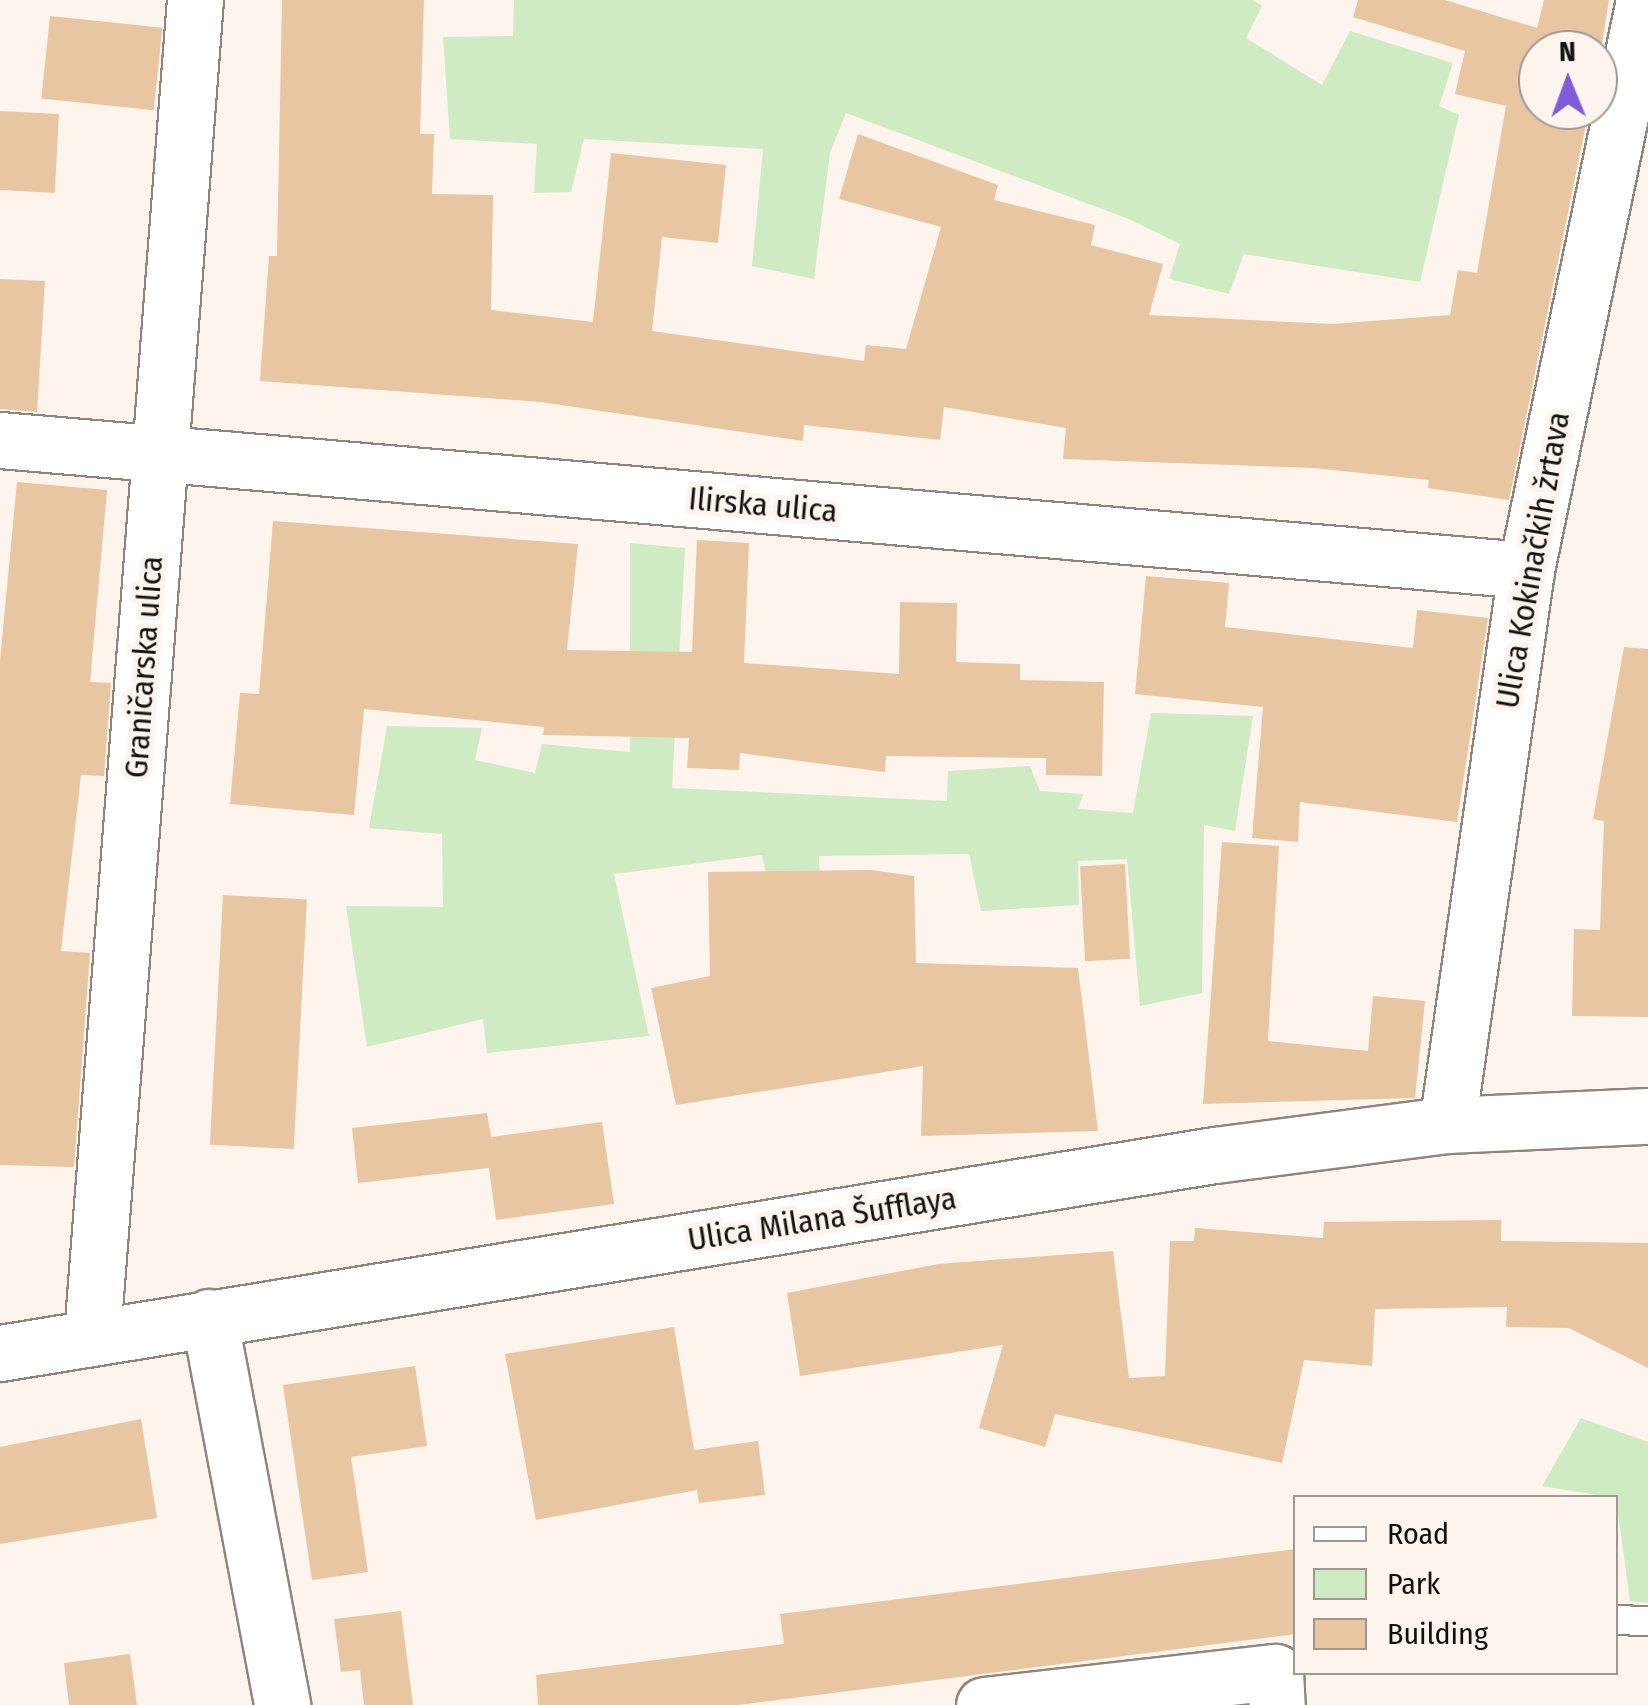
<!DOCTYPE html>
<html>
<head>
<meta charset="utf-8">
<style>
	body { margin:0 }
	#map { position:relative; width:1648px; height:1705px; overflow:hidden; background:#fcf4ed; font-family:"Fira Sans Condensed",sans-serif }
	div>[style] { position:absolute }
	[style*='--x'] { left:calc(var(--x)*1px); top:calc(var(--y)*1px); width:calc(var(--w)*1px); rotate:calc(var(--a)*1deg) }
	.green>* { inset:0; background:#cfebc3 }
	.building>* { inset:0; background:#e8c6a1; transform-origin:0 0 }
	.roads { filter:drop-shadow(2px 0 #8c867f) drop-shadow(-2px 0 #8c867f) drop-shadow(0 2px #8c867f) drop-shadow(0 -2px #8c867f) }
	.service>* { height:28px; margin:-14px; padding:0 14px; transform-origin:14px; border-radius:14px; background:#fff }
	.minor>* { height:55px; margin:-27.5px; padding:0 27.5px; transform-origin:27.5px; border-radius:27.5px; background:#fff }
	.tertiary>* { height:55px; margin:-27.5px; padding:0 27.5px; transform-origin:27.5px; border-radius:27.5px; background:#fff }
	span { translate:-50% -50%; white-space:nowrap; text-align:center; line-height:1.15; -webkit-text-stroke:10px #fcf4ed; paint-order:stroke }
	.street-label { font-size:32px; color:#120f0d }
	.legend { position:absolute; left:1293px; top:1495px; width:325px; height:180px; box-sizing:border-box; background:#fcf4ed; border:2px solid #9e9893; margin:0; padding:12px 18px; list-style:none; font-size:30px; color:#120f0d }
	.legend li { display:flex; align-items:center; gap:20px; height:50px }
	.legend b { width:50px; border:2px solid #9e9893 }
	.north { position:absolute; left:1518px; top:30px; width:100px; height:100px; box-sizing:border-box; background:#fcf4ed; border:2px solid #9e9893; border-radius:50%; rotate:359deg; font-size:28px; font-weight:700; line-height:40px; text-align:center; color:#120f0d }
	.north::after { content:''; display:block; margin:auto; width:35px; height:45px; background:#805dd8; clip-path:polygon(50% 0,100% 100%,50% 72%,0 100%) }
</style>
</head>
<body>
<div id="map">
	<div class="green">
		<i style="clip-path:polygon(514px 0,1253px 0,1262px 6px,1246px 38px,1322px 85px,1350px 31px,1453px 63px,1439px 106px,1459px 115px,1420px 282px,1244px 254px,1229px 294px,1169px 279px,1180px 244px,1129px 219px,846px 113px,830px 153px,814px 279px,752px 266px,763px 149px,584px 139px,571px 192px,534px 193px,537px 144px,450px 139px,443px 37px,513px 36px)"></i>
		<i style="clip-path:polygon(630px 543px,685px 548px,672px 788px,947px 801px,948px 771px,1030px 766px,1040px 791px,1083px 794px,1078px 809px,1133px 813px,1151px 713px,1253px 716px,1235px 831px,1204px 825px,1202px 993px,1140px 1006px,1127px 859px,1078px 861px,1079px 905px,981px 911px,969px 854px,819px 856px,821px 912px,775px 916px,762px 855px,614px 874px,649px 1036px,487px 1053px,483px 1019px,367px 1047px,346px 906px,443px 907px,442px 834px,369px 828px,387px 726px,482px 728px,475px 760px,535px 773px,542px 744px,630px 752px)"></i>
		<i style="clip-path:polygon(1581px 1418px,1648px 1442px,1648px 1603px,1630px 1601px,1616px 1498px,1542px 1486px)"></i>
	</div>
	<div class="building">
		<i style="clip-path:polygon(282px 0,424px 0,420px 134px,434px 134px,432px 194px,493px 195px,491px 310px,593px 322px,611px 153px,726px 165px,718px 243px,662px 237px,652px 331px,864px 361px,866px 345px,906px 349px,941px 227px,839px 199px,858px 134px,998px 185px,994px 200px,1095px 225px,1091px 245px,1163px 264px,1149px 315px,1332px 324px,1450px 315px,1458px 270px,1477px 273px,1506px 106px,1455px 94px,1465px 51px,1353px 17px,1358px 0,1445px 0,1537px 28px,1544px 0,1609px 0,1598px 68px,1598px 50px,1538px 50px,1538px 110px,1589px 110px,1509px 500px,1428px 488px,1429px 480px,1313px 468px,1063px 459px,1066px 428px,944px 407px,940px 440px,804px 425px,803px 441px,541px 402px,260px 381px,269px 256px,277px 256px)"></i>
		<i style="left:50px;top:16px;width:113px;height:83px;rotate:6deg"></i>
		<i style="left:0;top:111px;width:59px;height:79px;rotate:3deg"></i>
		<i style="clip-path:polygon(0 279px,45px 281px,37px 412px,0 409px)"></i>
		<i style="clip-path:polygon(17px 482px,107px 490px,90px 682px,111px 683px,104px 776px,81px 775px,61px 951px,90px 953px,74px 1167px,0 1165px,0 661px)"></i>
		<i style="clip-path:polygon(273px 521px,578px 544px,567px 650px,692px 652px,697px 540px,749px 543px,744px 663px,899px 674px,900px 602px,957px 603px,956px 662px,1020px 664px,1020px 680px,1104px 682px,1102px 776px,1046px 775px,1046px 758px,886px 756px,885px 772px,740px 753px,739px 770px,687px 768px,689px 738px,543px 735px,544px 727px,364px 709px,354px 815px,230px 804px,240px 693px,259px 694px)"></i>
		<i style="clip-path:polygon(1146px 576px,1229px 583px,1225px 627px,1413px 648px,1417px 610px,1488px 618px,1457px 822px,1300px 802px,1298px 842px,1252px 838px,1263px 707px,1135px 694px)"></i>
		<i style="clip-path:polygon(1624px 647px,1648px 649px,1648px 1017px,1572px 1016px,1574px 929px,1600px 930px,1604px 821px,1593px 819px)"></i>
		<i style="clip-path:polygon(1222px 842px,1279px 846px,1268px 1041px,1368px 1051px,1373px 996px,1425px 1001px,1415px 1098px,1203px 1104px)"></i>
		<i style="left:1125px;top:864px;width:95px;height:45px;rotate:87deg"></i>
		<i style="clip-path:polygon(871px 870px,914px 876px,916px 963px,1078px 968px,1098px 1131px,921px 1136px,923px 1066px,676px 1105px,651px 988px,710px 976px,708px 872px)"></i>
		<i style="left:223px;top:895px;width:84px;height:250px;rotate:3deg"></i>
		<i style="clip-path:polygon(487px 1113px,491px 1137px,602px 1122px,614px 1204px,496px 1220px,489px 1168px,358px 1183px,352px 1128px)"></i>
		<i style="clip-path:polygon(1501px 1220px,1501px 1241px,1648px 1243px,1648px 1368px,1569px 1328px,1506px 1327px,1507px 1307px,1375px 1309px,1372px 1366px,1304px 1360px,1282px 1463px,1055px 1414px,1045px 1447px,979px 1428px,1003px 1345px,800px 1376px,787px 1293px,938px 1264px,1113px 1251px,1129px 1378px,1165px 1376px,1170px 1241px,1194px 1241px,1195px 1228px,1323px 1238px,1324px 1222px)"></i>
		<i style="clip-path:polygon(674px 1327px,694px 1450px,758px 1441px,765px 1495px,699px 1503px,697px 1490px,536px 1520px,505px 1354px)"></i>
		<i style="clip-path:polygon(415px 1366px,427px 1446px,351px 1457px,368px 1572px,312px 1580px,283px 1385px)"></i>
		<i style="clip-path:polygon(141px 1419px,157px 1518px,0 1544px,0 1447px)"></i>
		<i style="clip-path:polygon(1296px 1549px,1296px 1634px,739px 1705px,538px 1705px,536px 1675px,784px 1644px,780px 1614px)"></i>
		<i style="clip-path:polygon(401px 1611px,413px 1705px,364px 1705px,360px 1670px,341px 1672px,334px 1619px)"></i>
		<i style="clip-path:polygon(130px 1654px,137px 1705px,69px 1705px,64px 1663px)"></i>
	</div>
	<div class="roads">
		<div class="service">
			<i style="--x:1616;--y:1620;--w:32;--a:2"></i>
		</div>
		<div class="minor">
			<i style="--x:0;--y:440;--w:1532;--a:4.87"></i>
			<i style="--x:1447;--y:1125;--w:561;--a:-81.9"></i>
			<i style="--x:1526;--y:570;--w:582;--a:-78.3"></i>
			<i style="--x:209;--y:1317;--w:395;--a:79.3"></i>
			<i style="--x:92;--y:1335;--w:1339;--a:-85.59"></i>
			<i style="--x:984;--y:1705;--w:293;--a:-6.5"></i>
			<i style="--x:1275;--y:1672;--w:33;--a:87"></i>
		</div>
		<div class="tertiary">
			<i style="--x:0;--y:1353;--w:1231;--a:-9.26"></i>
			<i style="--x:1215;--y:1155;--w:234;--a:-7.4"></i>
			<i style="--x:1447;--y:1125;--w:201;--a:-2.6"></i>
		</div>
	</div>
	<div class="street-label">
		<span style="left:763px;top:505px;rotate:5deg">Ilirska ulica</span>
		<span style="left:1533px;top:560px;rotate:-80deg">Ulica Kokinačkih žrtava</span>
		<span style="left:144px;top:667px;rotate:-86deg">Graničarska ulica</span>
		<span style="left:822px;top:1219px;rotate:-9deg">Ulica Milana Šufflaya</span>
	</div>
	<ul class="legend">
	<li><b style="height:12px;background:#fff"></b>Road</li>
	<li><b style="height:28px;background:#cfebc3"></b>Park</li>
	<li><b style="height:28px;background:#e8c6a1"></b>Building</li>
	</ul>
	<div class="north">N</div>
</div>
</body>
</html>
